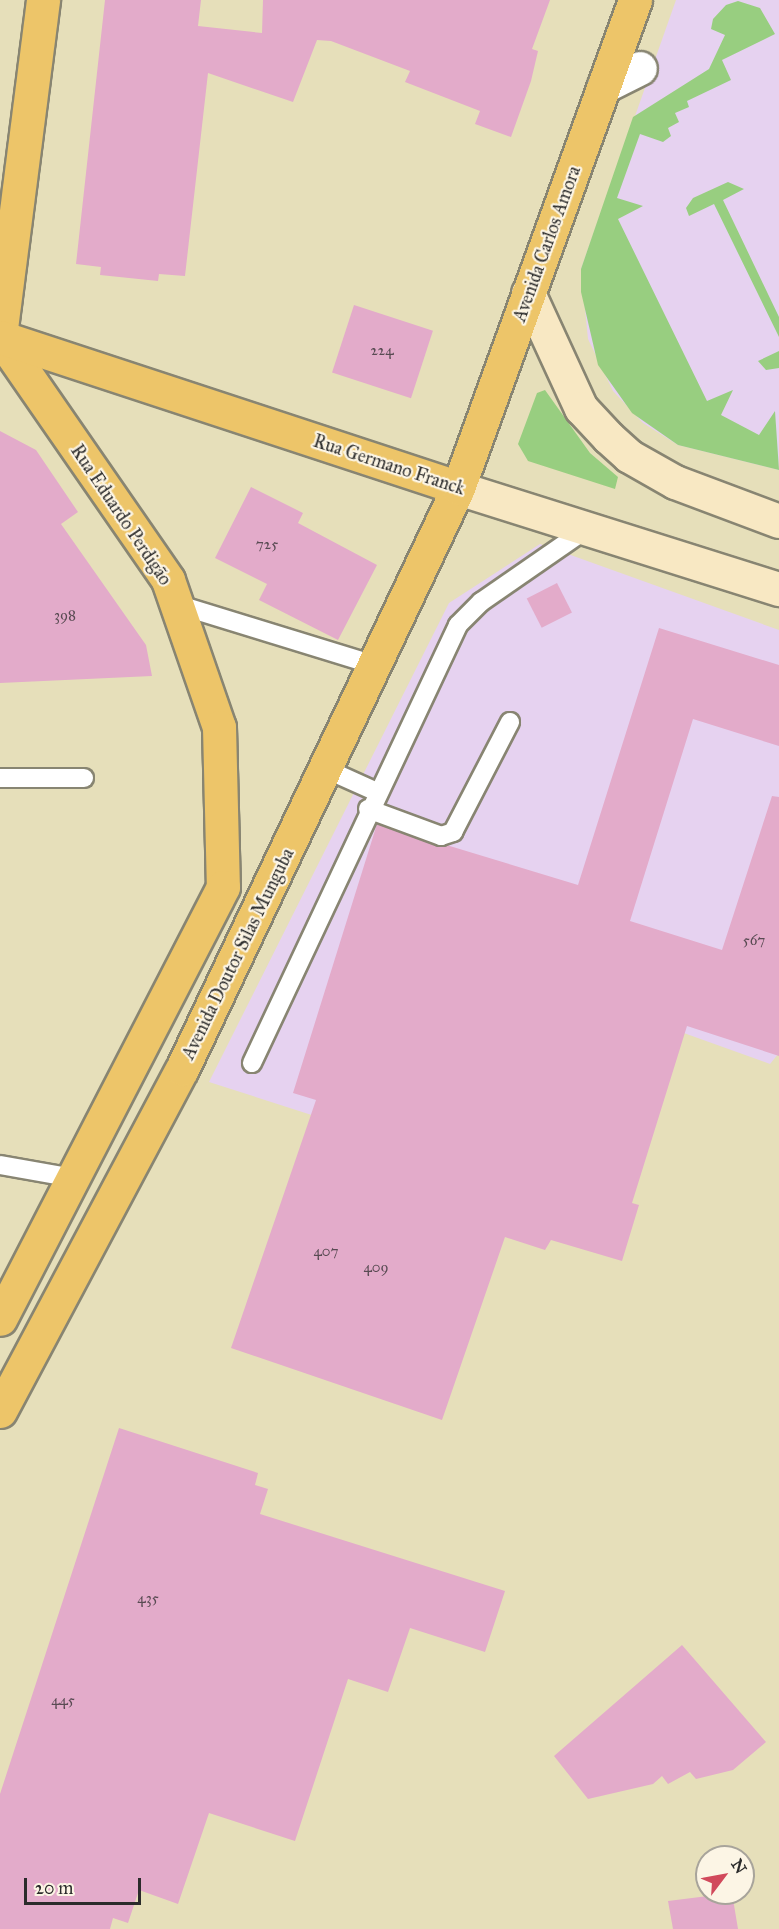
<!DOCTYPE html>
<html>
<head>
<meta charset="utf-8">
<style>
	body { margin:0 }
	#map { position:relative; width:779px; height:1929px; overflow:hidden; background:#e6dfba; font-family:"IM FELL Great Primer",serif }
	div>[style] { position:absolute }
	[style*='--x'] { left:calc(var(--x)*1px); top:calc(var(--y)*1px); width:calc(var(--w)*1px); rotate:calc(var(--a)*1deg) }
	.built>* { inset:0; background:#e6d2f0 }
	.green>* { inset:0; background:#98ce80 }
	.building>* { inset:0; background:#e3abca; transform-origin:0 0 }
	.roads { filter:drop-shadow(2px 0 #888572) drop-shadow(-2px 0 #888572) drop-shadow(0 2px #888572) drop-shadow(0 -2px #888572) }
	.service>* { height:18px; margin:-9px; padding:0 9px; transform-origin:9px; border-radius:9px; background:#fff }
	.minor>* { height:33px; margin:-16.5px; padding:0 16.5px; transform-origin:16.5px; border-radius:16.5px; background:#fff }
	.secondary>* { height:33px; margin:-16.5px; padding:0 16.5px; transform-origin:16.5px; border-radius:16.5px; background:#f8e8c3 }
	.primary>* { height:33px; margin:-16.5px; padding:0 16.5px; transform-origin:16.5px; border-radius:16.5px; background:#edc569 }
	span { translate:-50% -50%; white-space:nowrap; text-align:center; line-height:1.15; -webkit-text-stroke:4.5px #fcf5e5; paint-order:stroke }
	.number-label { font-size:15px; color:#594b53 }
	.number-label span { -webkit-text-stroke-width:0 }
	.street-label { font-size:18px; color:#2b2b2b }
	.north { position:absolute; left:695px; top:1845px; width:60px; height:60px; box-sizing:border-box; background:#fcf5e5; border:2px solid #a8a49b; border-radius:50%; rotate:58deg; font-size:16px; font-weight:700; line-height:24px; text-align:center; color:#2b2b2b }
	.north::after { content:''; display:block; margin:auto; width:21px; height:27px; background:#d1495b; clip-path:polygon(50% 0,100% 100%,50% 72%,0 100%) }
	.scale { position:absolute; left:24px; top:1878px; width:117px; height:27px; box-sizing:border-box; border:3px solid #2b2b2b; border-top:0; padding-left:8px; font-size:18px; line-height:21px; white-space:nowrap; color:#2b2b2b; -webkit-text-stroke:4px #fcf5e5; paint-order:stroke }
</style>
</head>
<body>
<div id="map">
	<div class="built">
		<i style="clip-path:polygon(676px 0,779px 0,779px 470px,678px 445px,643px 423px,613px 391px,588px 339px,581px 269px)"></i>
		<i style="clip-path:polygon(540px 544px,779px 630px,779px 1053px,770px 1064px,681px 1032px,623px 1215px,209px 1082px,449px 603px)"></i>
	</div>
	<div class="green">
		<i style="clip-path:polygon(738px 1px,760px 8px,775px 34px,722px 60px,731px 80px,687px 101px,689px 107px,675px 113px,679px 122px,668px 128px,671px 136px,663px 142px,640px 134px,617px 198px,643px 206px,618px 219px,707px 401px,733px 390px,721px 415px,759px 435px,775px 411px,779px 470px,678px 445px,632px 413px,598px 365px,581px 292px,581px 269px,633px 117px,709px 69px,725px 35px,711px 29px,713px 19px,726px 5px)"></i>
		<i style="clip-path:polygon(728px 182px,744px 189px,723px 200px,779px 317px,779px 337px,714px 204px,689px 216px,686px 208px,693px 198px)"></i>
		<i style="clip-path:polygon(779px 351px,779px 368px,766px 370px,758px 361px)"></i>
		<i style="clip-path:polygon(545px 390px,590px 453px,618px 477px,615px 489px,528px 461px,518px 444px,537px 393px)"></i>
	</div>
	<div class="building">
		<i style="clip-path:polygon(105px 0,201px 0,198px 26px,262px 33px,263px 0,550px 0,532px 49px,538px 51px,531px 81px,511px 137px,475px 124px,480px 111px,405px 82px,410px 71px,331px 41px,317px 40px,293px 102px,208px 73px,185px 276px,159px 274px,158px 281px,100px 275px,101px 267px,76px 264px)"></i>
		<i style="left:354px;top:305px;width:83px;height:71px;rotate:18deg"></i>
		<i style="clip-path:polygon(0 431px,36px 450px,78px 512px,61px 524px,146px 645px,152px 676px,0 683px)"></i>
		<i style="clip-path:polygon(251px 487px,303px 513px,298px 523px,377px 565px,338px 640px,259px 600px,267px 584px,215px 558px)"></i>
		<i style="left:557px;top:583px;width:33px;height:34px;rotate:63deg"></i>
		<i style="clip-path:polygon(659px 628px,779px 665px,779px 746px,693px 719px,630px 921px,722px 950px,772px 796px,779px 797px,779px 1056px,687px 1026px,632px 1203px,639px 1205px,622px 1261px,551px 1240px,545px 1250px,505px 1237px,442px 1420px,231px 1348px,316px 1100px,293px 1093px,377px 824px,578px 885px)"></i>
		<i style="clip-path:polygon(119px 1428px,258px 1473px,255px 1485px,268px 1489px,260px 1514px,505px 1591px,485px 1652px,410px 1628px,388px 1692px,348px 1679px,295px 1841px,209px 1813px,178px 1904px,139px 1890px,128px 1923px,113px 1918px,110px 1929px,0 1929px,0 1794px)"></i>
		<i style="clip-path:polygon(682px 1645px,766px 1742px,733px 1770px,696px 1779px,690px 1772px,668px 1784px,662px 1776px,653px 1784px,588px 1799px,554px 1756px)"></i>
		<i style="clip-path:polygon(732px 1893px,738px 1929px,673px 1929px,668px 1901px)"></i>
	</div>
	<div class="roads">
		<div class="service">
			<i style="--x:176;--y:604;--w:211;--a:17.1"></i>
			<i style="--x:328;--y:770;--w:54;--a:24.2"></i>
			<i style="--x:0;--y:778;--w:84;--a:0"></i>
			<i style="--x:368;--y:809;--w:78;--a:20.3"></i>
			<i style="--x:441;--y:836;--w:13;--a:-18"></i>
			<i style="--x:453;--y:832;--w:124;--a:-62.6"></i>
			<i style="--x:252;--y:1063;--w:484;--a:-64.8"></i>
			<i style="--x:458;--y:625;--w:33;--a:-45"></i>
			<i style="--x:481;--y:602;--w:130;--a:-34.7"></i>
			<i style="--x:0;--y:1165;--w:75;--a:10"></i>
		</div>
		<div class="minor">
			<i style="--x:604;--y:86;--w:40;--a:-26.6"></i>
		</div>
		<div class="secondary">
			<i style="--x:528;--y:293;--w:127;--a:65.3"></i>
			<i style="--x:581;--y:408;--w:40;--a:47"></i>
			<i style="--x:608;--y:437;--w:28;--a:42"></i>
			<i style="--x:629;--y:456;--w:53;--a:29.5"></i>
			<i style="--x:675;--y:482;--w:111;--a:20.6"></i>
			<i style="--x:458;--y:488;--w:337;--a:17.5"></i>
		</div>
		<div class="primary">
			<i style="--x:0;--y:336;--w:339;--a:-82.7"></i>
			<i style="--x:0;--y:337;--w:295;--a:55.3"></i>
			<i style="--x:168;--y:580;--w:156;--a:70.9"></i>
			<i style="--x:219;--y:727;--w:160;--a:88.6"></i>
			<i style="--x:223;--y:887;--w:486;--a:117.3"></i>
			<i style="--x:0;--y:337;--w:482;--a:18.2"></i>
			<i style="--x:0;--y:1411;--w:387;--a:-62"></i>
			<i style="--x:182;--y:1069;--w:643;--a:-64.59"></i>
			<i style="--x:458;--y:488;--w:519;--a:-70.06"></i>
		</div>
	</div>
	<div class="number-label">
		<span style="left:382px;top:351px">224</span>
		<span style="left:267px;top:545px">725</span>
		<span style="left:65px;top:616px">398</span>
		<span style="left:754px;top:941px">567</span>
		<span style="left:326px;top:1252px">407</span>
		<span style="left:376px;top:1268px">409</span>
		<span style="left:148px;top:1599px">435</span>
		<span style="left:63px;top:1701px">445</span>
	</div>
	<div class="street-label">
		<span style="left:547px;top:244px;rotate:-70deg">Avenida Carlos Amora</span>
		<span style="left:389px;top:465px;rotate:18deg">Rua Germano Franck</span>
		<span style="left:121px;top:515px;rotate:56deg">Rua Eduardo Perdigão</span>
		<span style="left:238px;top:954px;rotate:-64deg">Avenida Doutor Silas Munguba</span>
	</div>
	<div class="north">N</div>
	<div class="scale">20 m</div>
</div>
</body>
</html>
